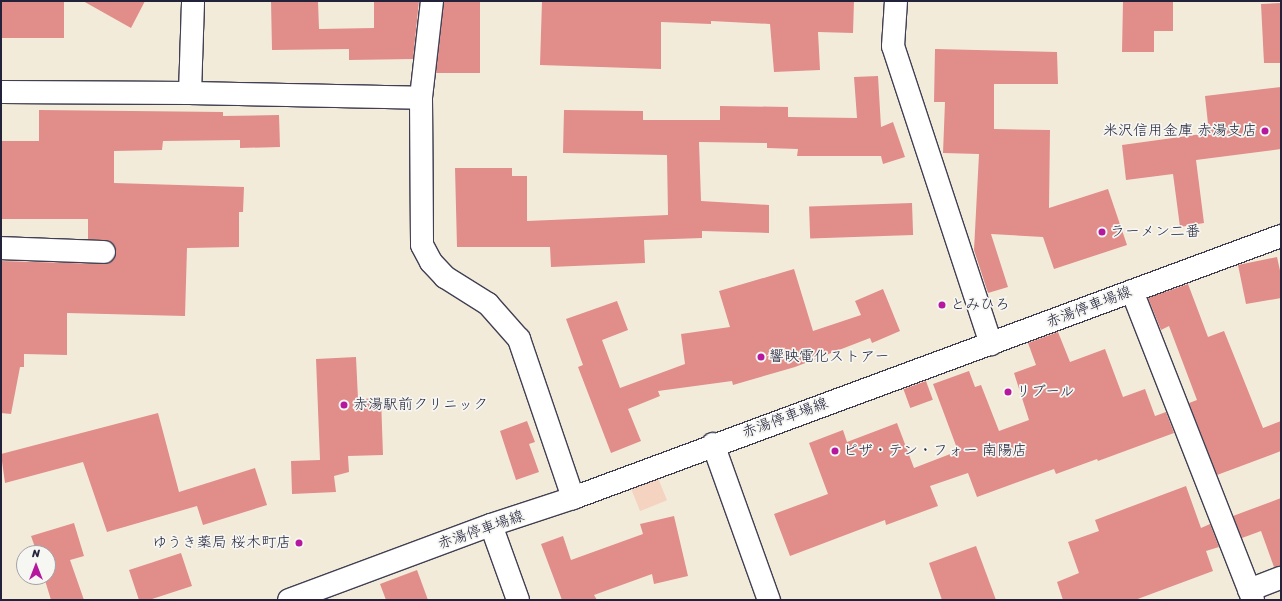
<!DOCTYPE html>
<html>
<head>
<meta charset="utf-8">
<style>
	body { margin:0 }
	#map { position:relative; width:1282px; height:601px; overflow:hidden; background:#f3ebda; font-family:Sriracha,"Klee One",sans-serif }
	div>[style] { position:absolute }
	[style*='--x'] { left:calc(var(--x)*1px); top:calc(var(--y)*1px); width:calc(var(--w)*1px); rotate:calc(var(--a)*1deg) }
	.built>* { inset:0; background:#f4d3c0; transform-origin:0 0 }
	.building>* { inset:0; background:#e18d8a; transform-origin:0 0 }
	.roads { filter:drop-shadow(1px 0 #414053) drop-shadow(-1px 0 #414053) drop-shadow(0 1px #414053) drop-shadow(0 -1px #414053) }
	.minor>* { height:22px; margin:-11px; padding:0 11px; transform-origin:11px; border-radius:11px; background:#fff }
	.major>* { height:22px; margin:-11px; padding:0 11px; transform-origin:11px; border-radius:11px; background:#fff }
	.dots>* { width:11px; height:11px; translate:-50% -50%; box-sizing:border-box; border:2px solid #f6f6f2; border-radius:50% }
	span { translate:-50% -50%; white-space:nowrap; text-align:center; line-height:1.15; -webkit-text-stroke:3.5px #f6f6f2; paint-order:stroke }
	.poi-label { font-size:15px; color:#22223b }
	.right { translate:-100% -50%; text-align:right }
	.left { translate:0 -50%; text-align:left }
	.street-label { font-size:15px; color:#22223b }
	.frame { position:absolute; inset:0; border:2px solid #22223b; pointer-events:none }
	.north { position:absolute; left:16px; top:545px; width:40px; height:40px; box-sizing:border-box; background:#f6f6f2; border:1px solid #a1a1a9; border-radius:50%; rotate:0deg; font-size:11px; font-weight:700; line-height:16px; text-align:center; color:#22223b }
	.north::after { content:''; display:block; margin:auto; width:14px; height:18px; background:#b5179e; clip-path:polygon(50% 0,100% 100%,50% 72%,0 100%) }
</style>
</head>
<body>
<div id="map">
	<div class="built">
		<i style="left:658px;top:478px;width:24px;height:29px;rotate:68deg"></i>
	</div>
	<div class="building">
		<i style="left:1px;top:1px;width:63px;height:37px"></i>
		<i style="clip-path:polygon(83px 1px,145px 1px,131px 28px)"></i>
		<i style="clip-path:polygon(271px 1px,318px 1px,319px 29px,374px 28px,374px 1px,419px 1px,413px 59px,349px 60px,349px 49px,272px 50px)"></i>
		<i style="clip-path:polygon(444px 1px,480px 1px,480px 73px,436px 73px)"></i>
		<i style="clip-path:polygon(542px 1px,854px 1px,853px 33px,818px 32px,820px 70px,774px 72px,770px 24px,711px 21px,711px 24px,661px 22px,661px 69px,540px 65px)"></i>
		<i style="clip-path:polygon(1123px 1px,1173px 1px,1173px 31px,1154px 31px,1154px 52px,1122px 52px)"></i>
		<i style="clip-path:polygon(1281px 3px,1281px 63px,1264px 63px,1261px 4px)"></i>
		<i style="clip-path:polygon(935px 49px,1057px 52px,1058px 84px,994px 84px,994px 129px,1050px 130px,1049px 208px,1108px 189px,1127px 245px,1054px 269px,1043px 237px,991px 234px,1008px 287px,988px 293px,974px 250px,979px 154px,943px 153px,945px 102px,934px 102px)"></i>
		<i style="clip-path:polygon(878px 76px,881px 127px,893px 122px,905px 157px,883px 164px,881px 156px,797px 156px,798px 149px,767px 148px,767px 143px,699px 142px,701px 201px,769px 205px,769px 233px,702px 231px,702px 238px,644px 240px,645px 263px,551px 267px,550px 247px,457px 247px,455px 168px,512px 168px,512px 176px,527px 176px,527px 221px,668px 215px,667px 155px,563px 153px,564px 110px,643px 111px,643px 120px,720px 120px,720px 106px,788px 107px,788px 117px,857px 118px,854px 77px)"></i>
		<i style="clip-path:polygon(1281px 87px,1281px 149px,1196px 160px,1204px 223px,1180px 227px,1173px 174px,1126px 180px,1122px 145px,1209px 133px,1205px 96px)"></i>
		<i style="clip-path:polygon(39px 110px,223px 112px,223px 116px,279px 115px,280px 147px,240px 148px,240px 140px,163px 141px,162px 150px,114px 151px,114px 183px,244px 187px,243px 212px,239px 212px,239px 247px,187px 248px,185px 316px,67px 313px,67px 355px,24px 354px,24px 367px,20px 367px,11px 414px,1px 413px,1px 261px,104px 264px,110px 263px,116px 253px,110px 241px,88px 239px,88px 219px,1px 219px,1px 141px,39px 141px)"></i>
		<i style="left:912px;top:203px;width:32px;height:103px;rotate:88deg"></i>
		<i style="clip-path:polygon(1277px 257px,1281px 275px,1281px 298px,1246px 304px,1238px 265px)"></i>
		<i style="clip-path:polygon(794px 269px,813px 331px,861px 315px,855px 301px,883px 289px,900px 331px,872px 343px,870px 338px,795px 367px,733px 385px,732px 381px,658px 391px,660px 396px,628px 409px,641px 441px,611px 453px,578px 367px,583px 365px,566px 319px,617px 301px,628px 330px,602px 340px,620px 388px,685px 364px,681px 334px,730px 327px,719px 291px)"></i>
		<i style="clip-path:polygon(1188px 284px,1208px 337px,1224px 331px,1263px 428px,1281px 421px,1281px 451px,1217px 475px,1189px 403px,1197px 400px,1169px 326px,1161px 330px,1148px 298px)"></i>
		<i style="clip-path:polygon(1058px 332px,1070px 362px,1105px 349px,1123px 397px,1145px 389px,1155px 416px,1166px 412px,1174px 433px,1098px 461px,1097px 459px,1056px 474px,1054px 469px,977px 497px,968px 473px,930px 486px,938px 506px,886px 525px,885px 520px,790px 556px,774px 514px,828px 494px,809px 443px,843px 430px,847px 442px,897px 423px,914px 468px,958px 451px,933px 384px,969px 371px,975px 387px,981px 385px,999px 431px,1029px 420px,1014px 373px,1036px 365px,1028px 343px)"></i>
		<i style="clip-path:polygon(356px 357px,358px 399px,381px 398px,383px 455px,348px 456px,349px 472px,334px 476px,336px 492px,292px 494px,291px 461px,320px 460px,316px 359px)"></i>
		<i style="left:926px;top:381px;width:20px;height:24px;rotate:70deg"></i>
		<i style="clip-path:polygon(158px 413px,179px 492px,255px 468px,267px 505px,203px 525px,197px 506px,107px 532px,83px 462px,5px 483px,1px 454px)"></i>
		<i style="clip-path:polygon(527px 421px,535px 442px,529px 444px,539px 472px,516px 480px,500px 431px)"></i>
		<i style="clip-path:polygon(1186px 486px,1201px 528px,1210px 524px,1219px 547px,1206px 551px,1213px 571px,1135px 600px,1063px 600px,1057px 582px,1079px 573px,1068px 542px,1099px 531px,1095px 520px)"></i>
		<i style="clip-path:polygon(1281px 498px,1281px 566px,1274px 567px,1261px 531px,1242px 538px,1233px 516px)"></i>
		<i style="clip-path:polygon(674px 516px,688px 576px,654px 584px,652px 574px,594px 595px,597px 600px,562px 600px,541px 544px,563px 536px,571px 560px,643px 534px,640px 524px)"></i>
		<i style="clip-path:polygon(74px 523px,84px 556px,70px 560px,84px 600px,51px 600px,44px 577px,48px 577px,48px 553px,37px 553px,31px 536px)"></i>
		<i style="clip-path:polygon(976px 546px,996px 600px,942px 600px,929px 563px)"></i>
		<i style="clip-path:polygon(181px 553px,192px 586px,149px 600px,139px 600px,129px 570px)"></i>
		<i style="clip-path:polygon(417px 570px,428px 600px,386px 600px,380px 584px)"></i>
	</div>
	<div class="roads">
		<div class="minor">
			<i style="--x:432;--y:1;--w:98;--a:96.5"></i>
			<i style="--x:421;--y:98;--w:147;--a:89.6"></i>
			<i style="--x:422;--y:245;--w:19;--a:62"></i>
			<i style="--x:431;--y:262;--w:21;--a:47"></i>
			<i style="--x:445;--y:277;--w:51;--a:32.1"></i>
			<i style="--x:488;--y:304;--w:47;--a:48.5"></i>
			<i style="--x:519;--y:339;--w:168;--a:71.2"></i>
			<i style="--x:896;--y:1;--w:45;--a:93.8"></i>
			<i style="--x:893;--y:46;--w:314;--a:71.8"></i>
			<i style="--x:1;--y:92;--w:189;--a:0.3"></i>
			<i style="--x:190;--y:93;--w:231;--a:1.2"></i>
			<i style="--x:190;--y:93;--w:92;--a:-88.1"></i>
			<i style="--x:1;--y:248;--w:103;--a:2.2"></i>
			<i style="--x:1132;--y:291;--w:332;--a:68.6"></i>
			<i style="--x:713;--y:444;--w:166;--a:70.3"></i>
			<i style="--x:491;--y:525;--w:80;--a:70.2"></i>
			<i style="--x:1249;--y:590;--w:34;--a:-21"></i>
		</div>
		<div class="major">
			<i style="--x:289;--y:600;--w:215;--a:-20.4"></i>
			<i style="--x:491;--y:525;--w:86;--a:-18.2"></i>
			<i style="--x:573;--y:498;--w:755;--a:-20.31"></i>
		</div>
	</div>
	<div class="dots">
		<i style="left:1265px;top:131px;background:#b5179e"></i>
		<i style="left:1102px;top:232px;background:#b5179e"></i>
		<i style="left:942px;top:305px;background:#b5179e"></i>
		<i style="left:761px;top:357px;background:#b5179e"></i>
		<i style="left:1008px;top:392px;background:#b5179e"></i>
		<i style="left:344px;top:405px;background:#b5179e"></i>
		<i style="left:835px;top:451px;background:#b5179e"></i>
		<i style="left:299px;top:543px;background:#b5179e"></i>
	</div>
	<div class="poi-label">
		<span class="right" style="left:1257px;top:131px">米沢信用金庫 赤湯支店</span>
		<span class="left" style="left:1110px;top:232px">ラーメン二番</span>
		<span class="left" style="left:950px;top:305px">とみひろ</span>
		<span class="left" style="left:769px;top:357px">響映電化ストアー</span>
		<span class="left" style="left:1016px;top:392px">リブール</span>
		<span class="left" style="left:353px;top:405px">赤湯駅前クリニック</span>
		<span class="left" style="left:843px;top:451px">ピザ・テン・フォー 南陽店</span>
		<span class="right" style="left:291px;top:543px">ゆうき薬局 桜木町店</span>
	</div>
	<div class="street-label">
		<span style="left:1089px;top:307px;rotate:-21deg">赤湯停車場線</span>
		<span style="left:785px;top:418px;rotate:-20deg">赤湯停車場線</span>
		<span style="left:481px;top:530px;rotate:-19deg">赤湯停車場線</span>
	</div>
	<div class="frame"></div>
	<div class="north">N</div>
</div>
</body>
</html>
